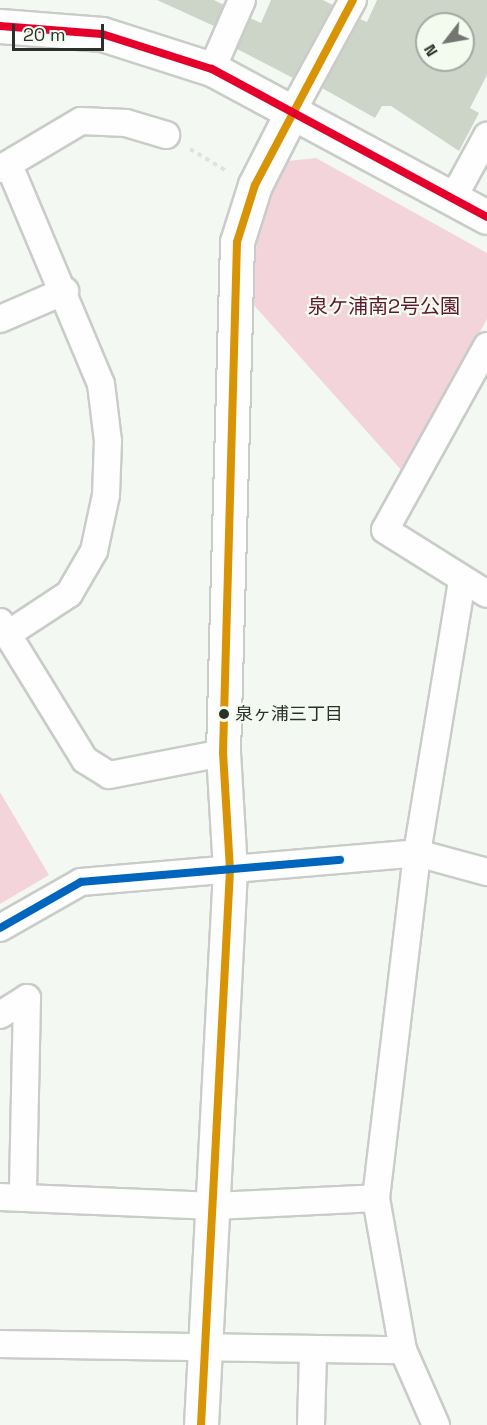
<!DOCTYPE html>
<html>
<head>
<meta charset="utf-8">
<style>
	body { margin:0 }
	#map { position:relative; width:487px; height:1425px; overflow:hidden; background:#f4f8f2; font-family:"Space Grotesk","Noto Sans JP",sans-serif }
	div>[style] { position:absolute }
	[style*='--x'] { left:calc(var(--x)*1px); top:calc(var(--y)*1px); width:calc(var(--w)*1px); rotate:calc(var(--a)*1deg) }
	.green>* { inset:0; background:#f2d4da }
	.building>* { inset:0; background:#cdd5c9 }
	.path>* { height:4px; margin-top:-2px; transform-origin:0; background:repeating-linear-gradient(90deg,#e0e2df 0 4.5px,transparent 0 9px) }
	.roads { filter:drop-shadow(2px 0 #c9ccc8) drop-shadow(-2px 0 #c9ccc8) drop-shadow(0 2px #c9ccc8) drop-shadow(0 -2px #c9ccc8) }
	.street>* { height:26px; margin:-13px; padding:0 13px; transform-origin:13px; border-radius:13px; background:#fdfefd }
	.secondary>* { height:33px; margin:-16.5px; padding:0 16.5px; transform-origin:16.5px; border-radius:16.5px; background:#fdfefd }
	.bus-1>* { height:8px; margin:-4px; padding:0 4px; transform-origin:4px; border-radius:4px; background:#d99406 }
	.bus-2>* { height:8px; margin:-4px; padding:0 4px; transform-origin:4px; border-radius:4px; background:#e4002b }
	.bus-3>* { height:8px; margin:-4px; padding:0 4px; transform-origin:4px; border-radius:4px; background:#0065bd }
	.dots>* { width:16px; height:16px; translate:-50% -50%; box-sizing:border-box; border:3px solid #f3fbef; border-radius:50% }
	span { translate:-50% -50%; white-space:nowrap; text-align:center; line-height:1.15; -webkit-text-stroke:4.5px #f3fbef; paint-order:stroke }
	.bus-label { font-size:18px; color:#2c2f2a }
	.left { translate:0 -50%; text-align:left }
	.park-label { font-size:20px; color:#5f1633 }
	.north { position:absolute; left:415px; top:12px; width:60px; height:60px; box-sizing:border-box; background:#f3fbef; border:2px solid #a3a9a0; border-radius:50%; rotate:239deg; font-size:16px; font-weight:700; line-height:24px; text-align:center; color:#2c2f2a }
	.north::after { content:''; display:block; margin:auto; width:21px; height:27px; background:#727570; clip-path:polygon(50% 0,100% 100%,50% 72%,0 100%) }
	.scale { position:absolute; left:12px; top:24px; width:92px; height:27px; box-sizing:border-box; border:3px solid #2c2f2a; border-top:0; padding-left:8px; font-size:18px; line-height:21px; white-space:nowrap; color:#2c2f2a; -webkit-text-stroke:4px #f3fbef; paint-order:stroke }
</style>
</head>
<body>
<div id="map">
	<div class="green">
		<i style="clip-path:polygon(316px 158px,487px 253px,487px 319px,403px 472px,252px 303px,258px 226px,269px 200px,288px 161px)"></i>
		<i style="clip-path:polygon(0 792px,49px 875px,0 904px)"></i>
	</div>
	<div class="building">
		<i style="clip-path:polygon(157px 0,214px 0,224px 5px,214px 26px)"></i>
		<i style="clip-path:polygon(271px 0,323px 0,333px 5px,293px 78px,237px 49px,250px 18px,261px 23px)"></i>
		<i style="clip-path:polygon(evenodd,377px 0,487px 0,487px 75px,470px 108px,479px 113px,459px 151px,391px 106px,382px 106px,375px 118px,322px 88px,360px 19px,367px 22px,377px 0,427px 24px,463px 24px,463px 60px,427px 60px,427px 24px)"></i>
	</div>
	<div class="path">
		<i style="--x:190;--y:149;--w:41;--a:31"></i>
	</div>
	<div class="roads">
		<div class="street">
			<i style="--x:212;--y:69;--w:75;--a:-66.5"></i>
			<i style="--x:293;--y:110;--w:125;--a:-61.4"></i>
			<i style="--x:0;--y:169;--w:94;--a:-30.7"></i>
			<i style="--x:81;--y:121;--w:45;--a:2.5"></i>
			<i style="--x:126;--y:123;--w:42;--a:16.7"></i>
			<i style="--x:453;--y:198;--w:71;--a:-61.3"></i>
			<i style="--x:0;--y:319;--w:71;--a:-23.3"></i>
			<i style="--x:487;--y:346;--w:210;--a:119"></i>
			<i style="--x:385;--y:530;--w:120;--a:32.1"></i>
			<i style="--x:0;--y:622;--w:162;--a:58.4"></i>
			<i style="--x:85;--y:760;--w:28;--a:32"></i>
			<i style="--x:109;--y:775;--w:116;--a:-10.9"></i>
			<i style="--x:8;--y:634;--w:73;--a:-33.3"></i>
			<i style="--x:69;--y:594;--w:50;--a:-59.8"></i>
			<i style="--x:94;--y:551;--w:57;--a:-77.9"></i>
			<i style="--x:106;--y:495;--w:54;--a:-87.9"></i>
			<i style="--x:108;--y:441;--w:57;--a:-97"></i>
			<i style="--x:101;--y:384;--w:234;--a:-112.8"></i>
			<i style="--x:0;--y:928;--w:93;--a:-29.6"></i>
			<i style="--x:81;--y:882;--w:337;--a:-4.9"></i>
			<i style="--x:417;--y:853;--w:73;--a:15.2"></i>
			<i style="--x:0;--y:1015;--w:32;--a:-32"></i>
			<i style="--x:27;--y:998;--w:199;--a:91.2"></i>
			<i style="--x:0;--y:1197;--w:215;--a:2.4"></i>
			<i style="--x:215;--y:1206;--w:161;--a:-2.8"></i>
			<i style="--x:0;--y:1344;--w:403;--a:0.9"></i>
			<i style="--x:311;--y:1425;--w:73;--a:-88.4"></i>
			<i style="--x:436;--y:1425;--w:82;--a:-113.7"></i>
			<i style="--x:403;--y:1350;--w:154;--a:-100.1"></i>
			<i style="--x:376;--y:1198;--w:347;--a:-83.2"></i>
			<i style="--x:417;--y:853;--w:276;--a:-80.6"></i>
		</div>
		<div class="secondary">
			<i style="--x:0;--y:26;--w:102;--a:4.5"></i>
			<i style="--x:102;--y:34;--w:115;--a:17.7"></i>
			<i style="--x:212;--y:69;--w:312;--a:28.3"></i>
			<i style="--x:201;--y:1425;--w:556;--a:-87.01"></i>
			<i style="--x:230;--y:870;--w:117;--a:-93.4"></i>
			<i style="--x:223;--y:753;--w:511;--a:-88.43"></i>
			<i style="--x:237;--y:242;--w:60;--a:-72.5"></i>
			<i style="--x:255;--y:185;--w:84;--a:-63.1"></i>
		</div>
	</div>
	<div class="bus-1">
		<i style="--x:201;--y:1425;--w:556;--a:-87.01"></i>
		<i style="--x:230;--y:870;--w:117;--a:-93.4"></i>
		<i style="--x:223;--y:753;--w:511;--a:-88.43"></i>
		<i style="--x:237;--y:242;--w:60;--a:-72.5"></i>
		<i style="--x:255;--y:185;--w:209;--a:-62.1"></i>
	</div>
	<div class="bus-2">
		<i style="--x:0;--y:26;--w:102;--a:4.5"></i>
		<i style="--x:102;--y:34;--w:115;--a:17.7"></i>
		<i style="--x:212;--y:69;--w:312;--a:28.3"></i>
	</div>
	<div class="bus-3">
		<i style="--x:0;--y:928;--w:93;--a:-29.6"></i>
		<i style="--x:81;--y:882;--w:260;--a:-4.9"></i>
	</div>
	<div class="dots">
		<i style="left:224px;top:714px;background:#2c2f2a"></i>
	</div>
	<div class="bus-label">
		<span class="left" style="left:235px;top:714px">泉ヶ浦三丁目</span>
	</div>
	<div class="park-label">
		<span style="left:384px;top:306px">泉ケ浦南2号公園</span>
	</div>
	<div class="north">N</div>
	<div class="scale">20 m</div>
</div>
</body>
</html>
